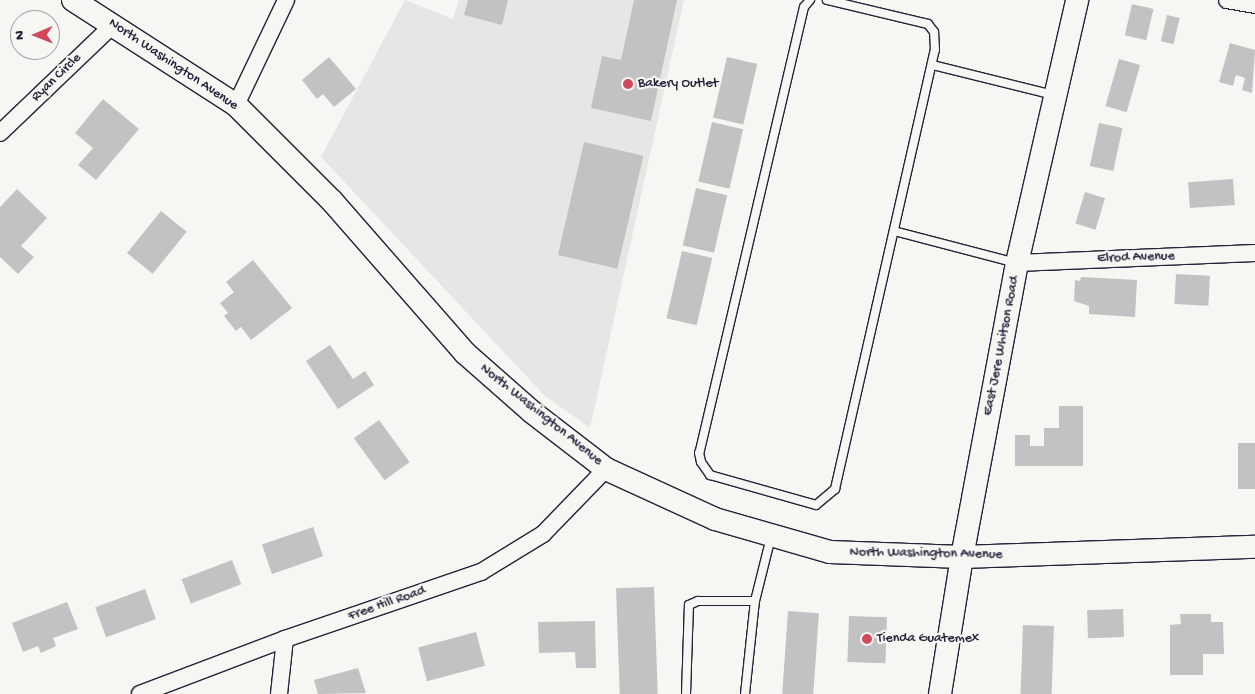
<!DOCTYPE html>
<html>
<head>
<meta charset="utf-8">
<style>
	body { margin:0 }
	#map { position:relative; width:1255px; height:694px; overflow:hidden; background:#f6f6f2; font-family:"Gochi Hand",sans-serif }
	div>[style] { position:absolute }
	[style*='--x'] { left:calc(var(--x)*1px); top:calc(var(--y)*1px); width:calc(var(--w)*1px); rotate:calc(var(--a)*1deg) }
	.built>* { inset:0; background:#e6e6e4 }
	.building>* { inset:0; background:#c2c2c4; transform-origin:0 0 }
	.roads { filter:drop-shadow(1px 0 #22223b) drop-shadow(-1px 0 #22223b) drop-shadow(0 1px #22223b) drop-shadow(0 -1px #22223b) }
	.lane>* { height:8px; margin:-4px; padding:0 4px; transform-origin:4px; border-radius:4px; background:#f6f6f2 }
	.street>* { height:16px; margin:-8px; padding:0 8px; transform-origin:8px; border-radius:8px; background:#f6f6f2 }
	.secondary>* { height:22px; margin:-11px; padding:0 11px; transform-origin:11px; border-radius:11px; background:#f6f6f2 }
	.dots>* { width:14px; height:14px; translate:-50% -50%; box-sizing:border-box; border:2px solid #f6f6f2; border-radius:50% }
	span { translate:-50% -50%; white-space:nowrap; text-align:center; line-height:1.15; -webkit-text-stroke:4.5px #f6f6f2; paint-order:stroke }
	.street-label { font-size:14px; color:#22223b }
	.poi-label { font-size:14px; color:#22223b }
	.left { translate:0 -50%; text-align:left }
	.north { position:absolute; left:10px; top:10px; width:50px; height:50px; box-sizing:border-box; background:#f6f6f2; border:1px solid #a1a1a9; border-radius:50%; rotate:269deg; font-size:14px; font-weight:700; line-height:20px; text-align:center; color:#22223b }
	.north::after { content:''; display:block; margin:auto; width:18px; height:22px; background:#d1495b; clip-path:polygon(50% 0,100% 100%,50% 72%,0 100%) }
</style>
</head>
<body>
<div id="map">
	<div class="built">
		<i style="clip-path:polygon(405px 0,453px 19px,459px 0,684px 0,590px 428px,544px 395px,321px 157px)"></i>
	</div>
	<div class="building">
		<i style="clip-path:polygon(468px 0,508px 0,502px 25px,464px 15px)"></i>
		<i style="clip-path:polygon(634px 0,677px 0,651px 121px,591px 108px,602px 56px,621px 60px)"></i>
		<i style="left:1132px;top:4px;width:22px;height:32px;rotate:13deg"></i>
		<i style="left:1167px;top:15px;width:13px;height:27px;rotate:13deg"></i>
		<i style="clip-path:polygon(1230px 43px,1255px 50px,1252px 93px,1242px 90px,1245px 78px,1236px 75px,1233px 86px,1219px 82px)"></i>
		<i style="clip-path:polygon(329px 57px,356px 89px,334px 107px,323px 94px,317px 99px,302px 80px)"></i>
		<i style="left:727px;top:57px;width:31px;height:62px;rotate:13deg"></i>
		<i style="left:1119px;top:59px;width:22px;height:49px;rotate:16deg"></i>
		<i style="clip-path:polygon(103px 99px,139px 129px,96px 180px,78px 165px,93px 148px,75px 133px)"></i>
		<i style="left:712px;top:122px;width:32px;height:61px;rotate:13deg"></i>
		<i style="left:1099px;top:123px;width:24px;height:44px;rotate:12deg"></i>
		<i style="left:584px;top:142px;width:61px;height:116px;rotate:13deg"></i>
		<i style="left:1233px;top:179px;width:26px;height:45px;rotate:86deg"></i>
		<i style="left:696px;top:188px;width:32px;height:59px;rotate:13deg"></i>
		<i style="clip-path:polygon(17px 189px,47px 218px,21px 246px,34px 257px,18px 274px,0 257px,0 207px)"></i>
		<i style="left:1085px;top:192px;width:21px;height:33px;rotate:17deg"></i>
		<i style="left:161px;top:211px;width:33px;height:54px;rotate:39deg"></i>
		<i style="left:682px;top:251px;width:31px;height:69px;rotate:13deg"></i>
		<i style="clip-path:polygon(253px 260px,292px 308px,251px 340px,241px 327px,236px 331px,224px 316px,228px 313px,220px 303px,234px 292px,226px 282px)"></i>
		<i style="left:1176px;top:274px;width:34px;height:30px;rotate:3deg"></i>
		<i style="clip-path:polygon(1081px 277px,1137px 280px,1135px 317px,1089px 314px,1089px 306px,1074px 301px,1075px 280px,1080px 281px)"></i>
		<i style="clip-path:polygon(330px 345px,353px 379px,365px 371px,374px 385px,338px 409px,306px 361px)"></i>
		<i style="clip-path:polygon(1059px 406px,1083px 406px,1083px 466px,1015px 466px,1015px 435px,1030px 435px,1030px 446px,1044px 446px,1044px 428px,1059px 428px)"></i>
		<i style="left:379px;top:420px;width:52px;height:31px;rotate:54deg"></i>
		<i style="left:1238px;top:443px;width:17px;height:46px"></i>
		<i style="left:313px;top:527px;width:31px;height:54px;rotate:71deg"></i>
		<i style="left:232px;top:560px;width:26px;height:54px;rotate:69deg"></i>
		<i style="left:654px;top:587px;width:107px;height:38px;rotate:88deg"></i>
		<i style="left:145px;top:589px;width:32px;height:53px;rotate:70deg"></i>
		<i style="clip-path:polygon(67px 602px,78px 629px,53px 638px,56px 646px,41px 653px,38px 646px,23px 652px,12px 623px)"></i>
		<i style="left:1123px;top:609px;width:28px;height:36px;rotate:88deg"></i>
		<i style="left:788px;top:611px;width:31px;height:83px;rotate:4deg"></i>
		<i style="clip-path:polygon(1180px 614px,1211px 614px,1211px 622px,1223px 622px,1224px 654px,1203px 654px,1203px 675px,1170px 675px,1170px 625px,1181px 624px)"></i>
		<i style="left:849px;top:616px;width:38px;height:46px;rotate:2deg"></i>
		<i style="clip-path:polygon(595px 621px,596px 668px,576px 668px,575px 652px,539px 653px,538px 622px)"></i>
		<i style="left:1023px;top:625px;width:31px;height:69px;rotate:2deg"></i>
		<i style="left:476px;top:632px;width:35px;height:60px;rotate:75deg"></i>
		<i style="clip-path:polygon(358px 668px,366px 693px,318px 694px,314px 680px)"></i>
	</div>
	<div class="roads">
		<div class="lane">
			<i style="--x:810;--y:0;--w:9;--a:131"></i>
			<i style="--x:804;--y:7;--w:458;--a:103.2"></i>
			<i style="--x:699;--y:453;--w:9;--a:77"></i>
			<i style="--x:701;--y:462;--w:16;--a:55"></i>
			<i style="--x:710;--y:475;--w:110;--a:15.8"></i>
			<i style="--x:816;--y:505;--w:25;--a:-40"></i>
			<i style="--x:835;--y:489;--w:450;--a:-77.2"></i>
			<i style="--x:935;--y:50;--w:18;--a:-93"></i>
			<i style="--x:934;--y:32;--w:10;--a:-127"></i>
			<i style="--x:928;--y:24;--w:104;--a:-166.6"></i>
			<i style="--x:933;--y:65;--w:124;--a:14"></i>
			<i style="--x:894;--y:231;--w:126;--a:14.7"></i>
			<i style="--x:686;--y:694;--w:89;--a:-88.1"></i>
			<i style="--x:689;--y:605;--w:10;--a:-24"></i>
			<i style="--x:698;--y:601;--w:57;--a:0"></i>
			<i style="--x:745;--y:694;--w:94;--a:-83.9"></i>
			<i style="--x:755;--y:601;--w:66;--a:-76"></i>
		</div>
		<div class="street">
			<i style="--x:1227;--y:0;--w:28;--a:10"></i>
			<i style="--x:236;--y:105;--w:116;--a:-64.5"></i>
			<i style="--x:0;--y:133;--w:158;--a:-43.7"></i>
			<i style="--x:1017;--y:263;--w:238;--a:-2.4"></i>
			<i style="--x:140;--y:694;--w:155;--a:-20.8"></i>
			<i style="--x:285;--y:639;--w:207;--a:-18.9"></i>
			<i style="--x:481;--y:572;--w:73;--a:-31.5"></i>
			<i style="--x:543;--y:534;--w:91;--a:-45.9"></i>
			<i style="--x:279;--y:694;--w:55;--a:-83.8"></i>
		</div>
		<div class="secondary">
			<i style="--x:73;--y:0;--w:194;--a:32.8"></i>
			<i style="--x:236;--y:105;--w:136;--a:45"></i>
			<i style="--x:332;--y:201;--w:202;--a:48.8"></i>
			<i style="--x:465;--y:353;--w:89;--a:41.4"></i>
			<i style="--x:532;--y:412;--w:93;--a:37.6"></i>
			<i style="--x:606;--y:469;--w:120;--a:24.6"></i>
			<i style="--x:715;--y:519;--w:120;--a:16"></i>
			<i style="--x:830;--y:552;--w:132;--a:2.2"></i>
			<i style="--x:962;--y:557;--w:293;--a:-2"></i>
			<i style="--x:940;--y:694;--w:139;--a:-80.9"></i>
			<i style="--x:962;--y:557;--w:299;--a:-79.4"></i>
			<i style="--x:1017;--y:263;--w:270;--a:-77.1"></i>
		</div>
	</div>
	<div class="dots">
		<i style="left:628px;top:84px;background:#d1495b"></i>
		<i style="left:867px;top:639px;background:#d1495b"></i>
	</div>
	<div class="street-label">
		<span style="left:173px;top:65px;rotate:34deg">North Washington Avenue</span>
		<span style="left:57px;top:78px;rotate:-44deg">Ryan Circle</span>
		<span style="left:1136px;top:258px;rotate:-2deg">Elrod Avenue</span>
		<span style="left:1002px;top:346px;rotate:-79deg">East Jere Whitson Road</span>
		<span style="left:541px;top:415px;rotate:39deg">North Washington Avenue</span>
		<span style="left:926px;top:554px;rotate:1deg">North Washington Avenue</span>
		<span style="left:387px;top:604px;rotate:-19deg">Free Hill Road</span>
	</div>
	<div class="poi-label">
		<span class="left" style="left:638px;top:84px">Bakery Outlet</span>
		<span class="left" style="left:877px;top:639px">Tienda Guatemex</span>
	</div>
	<div class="north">N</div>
</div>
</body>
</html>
